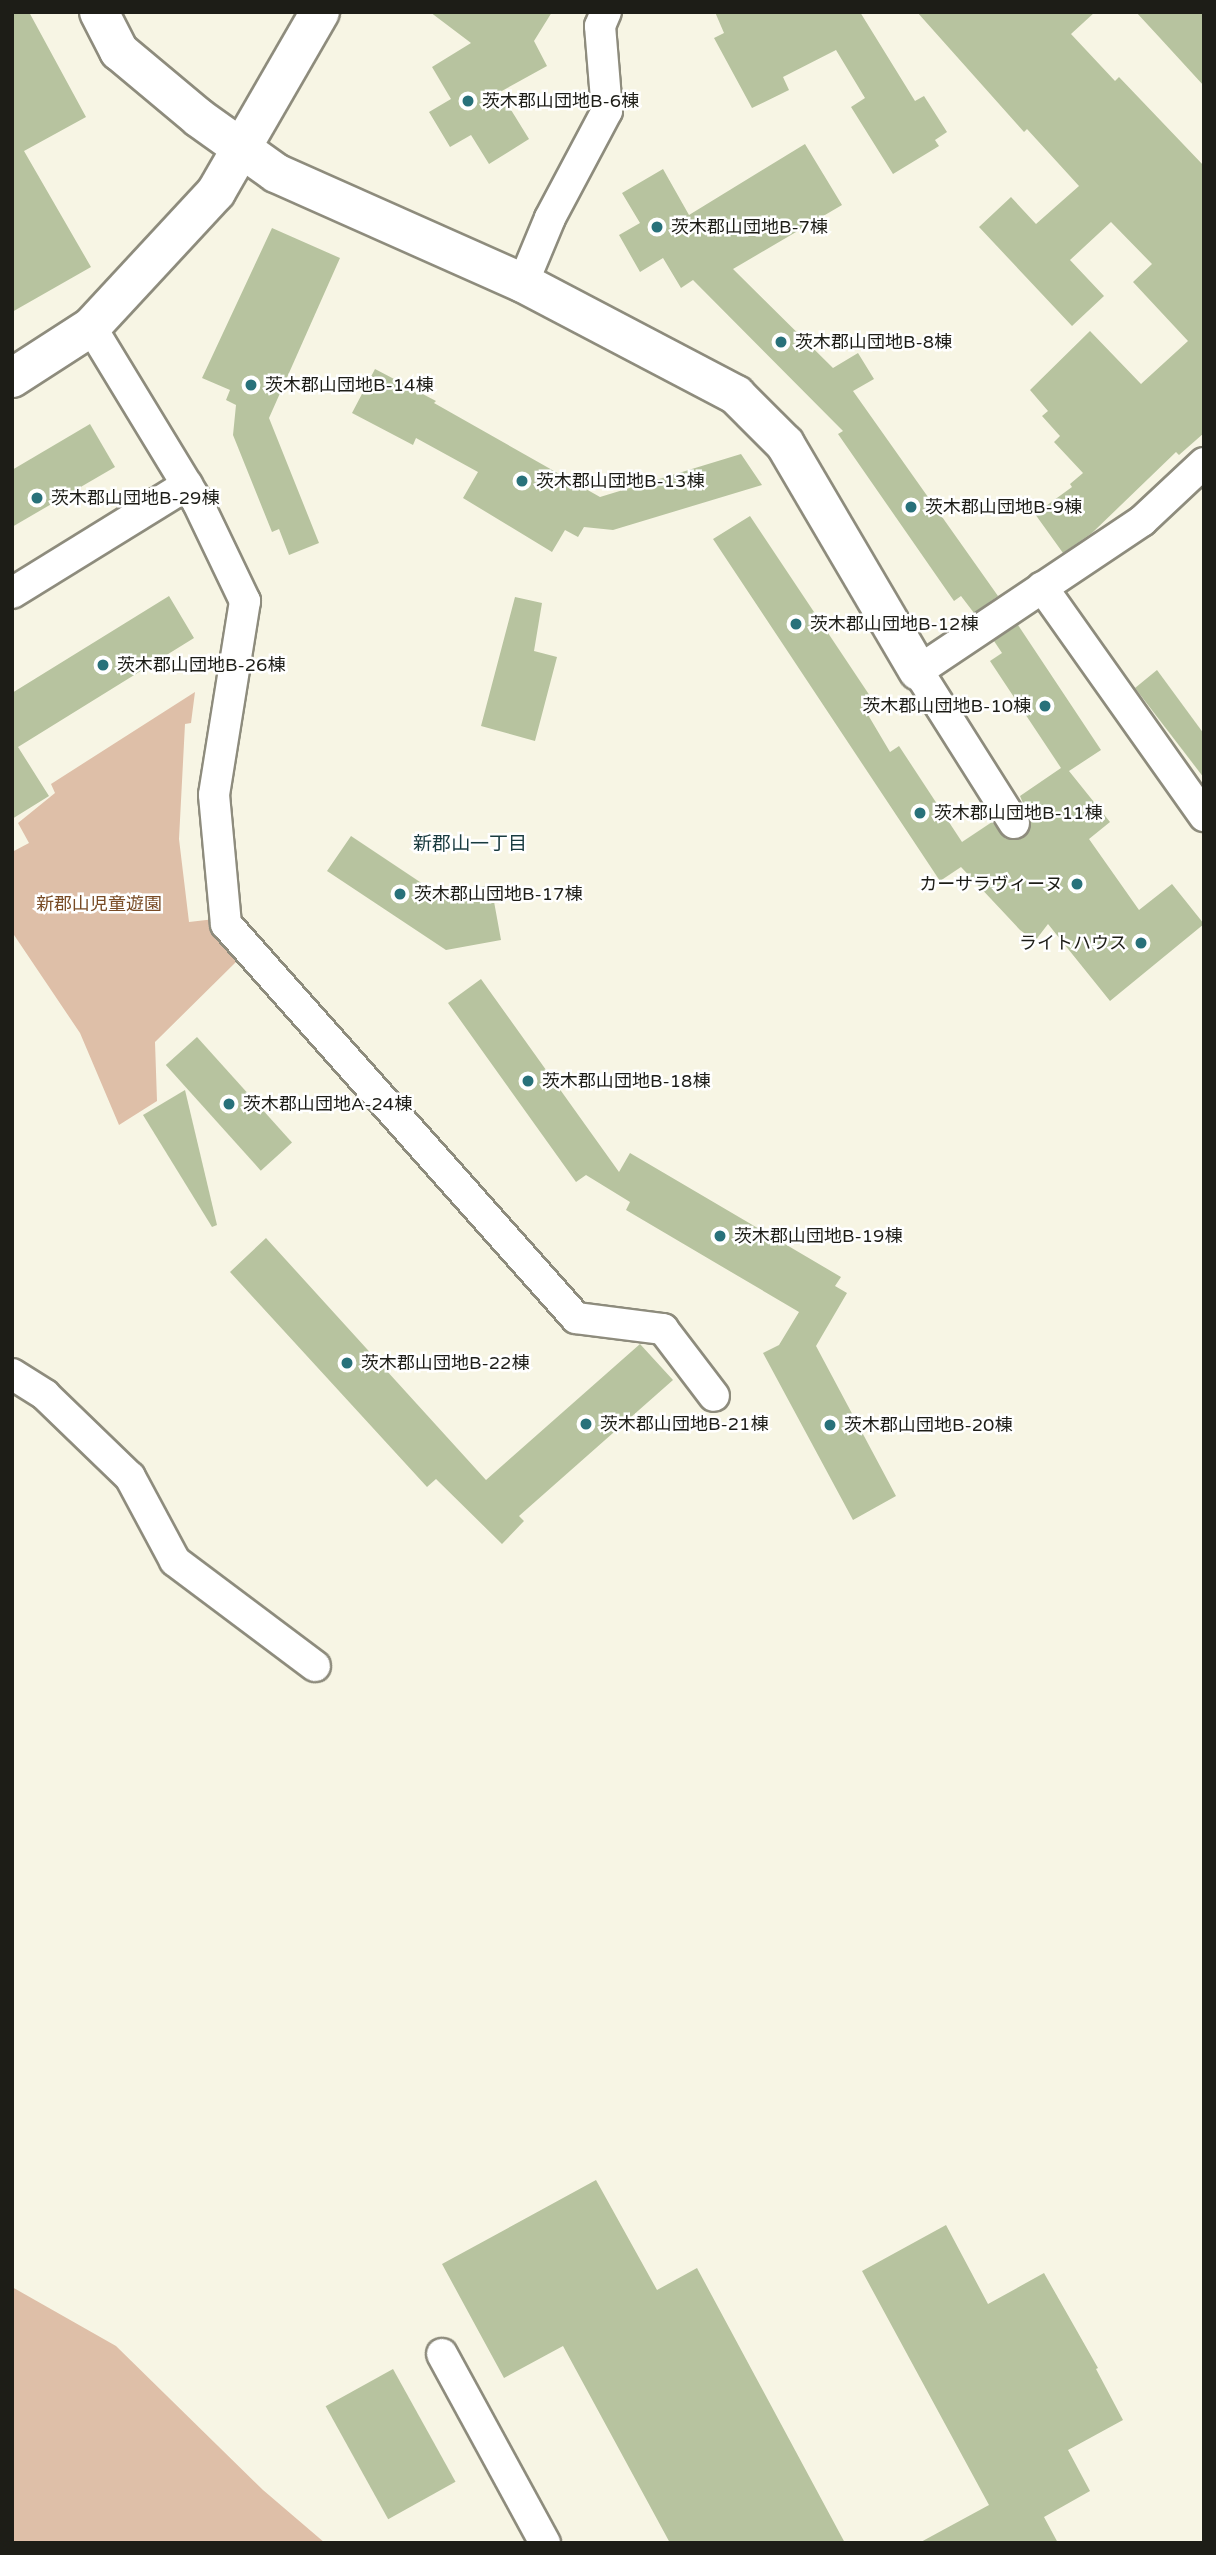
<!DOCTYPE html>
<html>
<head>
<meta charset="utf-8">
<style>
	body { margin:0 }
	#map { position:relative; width:1216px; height:2555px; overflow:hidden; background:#f7f5e4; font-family:"Varela Round","Noto Sans JP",sans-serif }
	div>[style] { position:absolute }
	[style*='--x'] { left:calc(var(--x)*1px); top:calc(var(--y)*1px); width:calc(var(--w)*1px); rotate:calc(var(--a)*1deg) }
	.green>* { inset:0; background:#debfa8 }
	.building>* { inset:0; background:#b7c39f; transform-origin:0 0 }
	.roads { filter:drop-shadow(2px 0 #8e8c7d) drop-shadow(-2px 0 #8e8c7d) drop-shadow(0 2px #8e8c7d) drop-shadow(0 -2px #8e8c7d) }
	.street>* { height:30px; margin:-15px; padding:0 15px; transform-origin:15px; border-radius:15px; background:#fff }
	.secondary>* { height:38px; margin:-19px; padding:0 19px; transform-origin:19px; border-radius:19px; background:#fff }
	.dots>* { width:19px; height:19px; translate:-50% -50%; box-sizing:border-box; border:4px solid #fff; border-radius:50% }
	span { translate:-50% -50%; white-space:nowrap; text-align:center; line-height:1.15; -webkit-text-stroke:5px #fff; paint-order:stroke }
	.poi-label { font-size:18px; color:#1d1d17 }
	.left { translate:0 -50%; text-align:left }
	.right { translate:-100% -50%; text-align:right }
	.park-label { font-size:18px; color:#784b25 }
	.neighbourhood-label { font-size:19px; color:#193b3f }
	.frame { position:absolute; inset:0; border:14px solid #1d1d17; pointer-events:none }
</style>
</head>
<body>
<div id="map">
	<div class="green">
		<i style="clip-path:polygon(195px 692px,191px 723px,185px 724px,179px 839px,189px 922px,215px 919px,236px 962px,155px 1042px,157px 1101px,119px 1125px,80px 1033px,12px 932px,12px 852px,29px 843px,18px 823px,55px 793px,51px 784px)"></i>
		<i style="clip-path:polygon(12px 2287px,116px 2346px,263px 2490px,325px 2543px,12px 2543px)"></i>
	</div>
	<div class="building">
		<i style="clip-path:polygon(12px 12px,29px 12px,86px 117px,24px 151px,91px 267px,12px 312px)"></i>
		<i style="clip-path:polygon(430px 12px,552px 12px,534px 41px,547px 66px,500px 92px,529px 139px,489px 164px,471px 135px,450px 147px,429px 112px,451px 99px,432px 67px,471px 43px)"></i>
		<i style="clip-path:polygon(715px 12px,860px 12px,915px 101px,924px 96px,947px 132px,935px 140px,939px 146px,893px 174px,851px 107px,865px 98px,836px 50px,783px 77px,789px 90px,752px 108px,714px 38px,724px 33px)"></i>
		<i style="clip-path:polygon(917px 12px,1095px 12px,1071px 34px,1115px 81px,1119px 77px,1204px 166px,1204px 433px,1179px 455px,1176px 452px,1092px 533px,1063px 553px,1035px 514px,1072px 487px,1070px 484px,1083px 473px,1054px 442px,1060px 436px,1042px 416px,1048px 411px,1030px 390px,1090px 331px,1141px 384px,1188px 341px,1133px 282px,1152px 264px,1111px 222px,1070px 260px,1104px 296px,1072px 326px,979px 227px,1011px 197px,1036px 224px,1079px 186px,1027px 129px,1024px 132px)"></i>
		<i style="clip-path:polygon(1136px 12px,1204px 12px,1204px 86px,1160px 38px)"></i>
		<i style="clip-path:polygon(805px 144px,842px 205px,733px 269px,833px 368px,858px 353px,874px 379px,853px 391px,998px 596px,974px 613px,961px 596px,954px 601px,838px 434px,843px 431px,693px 280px,681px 288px,663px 258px,640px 272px,619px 235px,640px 223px,622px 193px,663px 169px,689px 215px)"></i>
		<i style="clip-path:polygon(272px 228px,340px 258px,269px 418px,319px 543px,289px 555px,279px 529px,272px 532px,233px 435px,236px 405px,226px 400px,230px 390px,202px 378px)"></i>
		<i style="clip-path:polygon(375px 369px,436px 401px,434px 403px,600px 497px,741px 454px,762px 485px,613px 530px,584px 527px,578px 537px,565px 530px,552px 552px,463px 498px,478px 472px,416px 438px,413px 445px,352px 413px)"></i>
		<i style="clip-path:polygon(90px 424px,115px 467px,12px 527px,12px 470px)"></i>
		<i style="clip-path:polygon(750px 516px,870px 696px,861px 703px,890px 752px,899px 746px,962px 842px,992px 822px,1006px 839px,1024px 837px,1031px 822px,1020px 796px,1061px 768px,990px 661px,1002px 653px,994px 641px,1018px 625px,1101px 750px,1069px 771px,1110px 822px,1089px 839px,1139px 910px,1172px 884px,1204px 924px,1110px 1001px,1048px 924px,1035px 941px,1020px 930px,961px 867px,940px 881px,713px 539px)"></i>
		<i style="clip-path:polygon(169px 596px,194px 638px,18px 747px,49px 796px,12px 819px,12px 693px)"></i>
		<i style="clip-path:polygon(515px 597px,542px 603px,534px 651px,557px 657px,535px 741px,481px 726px)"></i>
		<i style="clip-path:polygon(1157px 670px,1204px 734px,1204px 778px,1135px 688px)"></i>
		<i style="clip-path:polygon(351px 836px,438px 894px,491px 885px,501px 940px,446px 950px,327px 871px)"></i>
		<i style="clip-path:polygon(481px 979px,619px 1172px,630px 1153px,841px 1277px,835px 1286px,847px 1293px,816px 1346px,896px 1496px,853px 1520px,763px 1353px,779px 1345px,799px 1312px,626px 1210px,630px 1202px,586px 1175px,576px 1182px,448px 1003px)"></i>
		<i style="left:197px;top:1037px;width:142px;height:42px;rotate:48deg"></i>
		<i style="clip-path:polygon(185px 1090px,217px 1225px,212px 1227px,143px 1115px)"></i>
		<i style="clip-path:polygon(266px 1238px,486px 1480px,640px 1344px,673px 1380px,519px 1516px,524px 1521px,502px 1544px,436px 1479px,427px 1487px,230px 1272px)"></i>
		<i style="clip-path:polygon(596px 2180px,657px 2290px,697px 2268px,845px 2543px,670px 2543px,563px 2346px,504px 2378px,442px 2264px)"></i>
		<i style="clip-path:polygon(946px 2225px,988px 2304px,1044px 2273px,1098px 2368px,1096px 2369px,1123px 2420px,1068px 2450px,1090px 2491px,1044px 2517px,1058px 2543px,919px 2543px,989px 2505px,862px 2271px)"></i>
		<i style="left:393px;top:2369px;width:129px;height:77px;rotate:61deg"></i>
	</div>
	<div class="roads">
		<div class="street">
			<i style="--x:523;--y:283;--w:70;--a:-67.4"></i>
			<i style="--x:550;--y:218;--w:121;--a:-62"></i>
			<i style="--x:607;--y:111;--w:85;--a:-94.7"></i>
			<i style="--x:600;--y:26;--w:15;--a:-67"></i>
			<i style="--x:91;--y:327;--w:206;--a:58.7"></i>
			<i style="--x:198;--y:503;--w:109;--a:64.4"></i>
			<i style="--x:245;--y:601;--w:196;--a:99.1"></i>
			<i style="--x:214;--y:795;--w:130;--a:84.7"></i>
			<i style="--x:226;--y:924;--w:527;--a:48.38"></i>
			<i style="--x:576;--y:1318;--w:88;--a:7.2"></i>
			<i style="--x:663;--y:1329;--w:84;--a:52.7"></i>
			<i style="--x:1042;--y:587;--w:281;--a:54.7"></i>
			<i style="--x:12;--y:593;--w:206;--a:-31.7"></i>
			<i style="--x:1014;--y:823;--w:180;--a:-122.3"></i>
			<i style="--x:918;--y:671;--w:270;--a:-33.8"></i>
			<i style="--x:1142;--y:521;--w:85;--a:-43.1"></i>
			<i style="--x:12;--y:1374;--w:39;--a:32"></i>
			<i style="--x:45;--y:1395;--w:118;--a:44"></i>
			<i style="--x:130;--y:1477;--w:95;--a:61.8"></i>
			<i style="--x:175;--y:1561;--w:175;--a:36.9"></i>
			<i style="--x:442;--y:2354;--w:215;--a:61.4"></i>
		</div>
		<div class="secondary">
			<i style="--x:99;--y:12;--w:44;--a:62.9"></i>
			<i style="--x:119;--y:51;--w:104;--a:39.9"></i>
			<i style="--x:199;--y:118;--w:95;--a:35.5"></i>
			<i style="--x:276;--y:173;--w:270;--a:24"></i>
			<i style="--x:523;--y:283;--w:241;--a:27.7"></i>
			<i style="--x:736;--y:395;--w:69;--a:45"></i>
			<i style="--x:785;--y:444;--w:263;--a:59.6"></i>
			<i style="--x:12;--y:378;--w:94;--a:-32.8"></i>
			<i style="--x:91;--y:327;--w:184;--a:-47.2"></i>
			<i style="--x:216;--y:192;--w:208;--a:-60"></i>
		</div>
	</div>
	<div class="dots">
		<i style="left:468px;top:101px;background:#28717a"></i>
		<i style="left:657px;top:227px;background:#28717a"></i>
		<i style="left:781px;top:342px;background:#28717a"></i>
		<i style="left:251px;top:385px;background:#28717a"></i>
		<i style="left:522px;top:481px;background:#28717a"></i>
		<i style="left:37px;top:498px;background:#28717a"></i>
		<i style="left:911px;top:507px;background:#28717a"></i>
		<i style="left:796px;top:624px;background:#28717a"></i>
		<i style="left:103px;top:665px;background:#28717a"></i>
		<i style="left:1045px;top:706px;background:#28717a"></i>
		<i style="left:920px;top:813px;background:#28717a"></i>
		<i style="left:1077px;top:884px;background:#28717a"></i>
		<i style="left:400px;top:894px;background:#28717a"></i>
		<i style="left:1141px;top:943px;background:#28717a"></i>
		<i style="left:528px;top:1081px;background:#28717a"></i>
		<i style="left:229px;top:1104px;background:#28717a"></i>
		<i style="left:720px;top:1236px;background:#28717a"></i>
		<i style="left:347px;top:1363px;background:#28717a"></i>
		<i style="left:586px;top:1424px;background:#28717a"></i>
		<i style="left:830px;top:1425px;background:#28717a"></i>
	</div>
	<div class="poi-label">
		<span class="left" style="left:482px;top:101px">茨木郡山団地B-6棟</span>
		<span class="left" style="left:671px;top:227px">茨木郡山団地B-7棟</span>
		<span class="left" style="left:795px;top:342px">茨木郡山団地B-8棟</span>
		<span class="left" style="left:265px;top:385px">茨木郡山団地B-14棟</span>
		<span class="left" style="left:536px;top:481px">茨木郡山団地B-13棟</span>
		<span class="left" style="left:51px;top:498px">茨木郡山団地B-29棟</span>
		<span class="left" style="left:925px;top:507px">茨木郡山団地B-9棟</span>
		<span class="left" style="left:810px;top:624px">茨木郡山団地B-12棟</span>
		<span class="left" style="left:117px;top:665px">茨木郡山団地B-26棟</span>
		<span class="right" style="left:1031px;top:706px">茨木郡山団地B-10棟</span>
		<span class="left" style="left:934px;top:813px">茨木郡山団地B-11棟</span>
		<span class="right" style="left:1063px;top:884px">カーサラヴィーヌ</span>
		<span class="left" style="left:414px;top:894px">茨木郡山団地B-17棟</span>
		<span class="right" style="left:1127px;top:943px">ライトハウス</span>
		<span class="left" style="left:542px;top:1081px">茨木郡山団地B-18棟</span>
		<span class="left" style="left:243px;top:1104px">茨木郡山団地A-24棟</span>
		<span class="left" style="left:734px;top:1236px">茨木郡山団地B-19棟</span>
		<span class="left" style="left:361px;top:1363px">茨木郡山団地B-22棟</span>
		<span class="left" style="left:600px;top:1424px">茨木郡山団地B-21棟</span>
		<span class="left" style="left:844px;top:1425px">茨木郡山団地B-20棟</span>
	</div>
	<div class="park-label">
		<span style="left:99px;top:904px">新郡山児童遊園</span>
	</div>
	<div class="neighbourhood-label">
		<span style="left:470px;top:845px">新郡山一丁目</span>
	</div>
	<div class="frame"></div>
</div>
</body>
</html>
